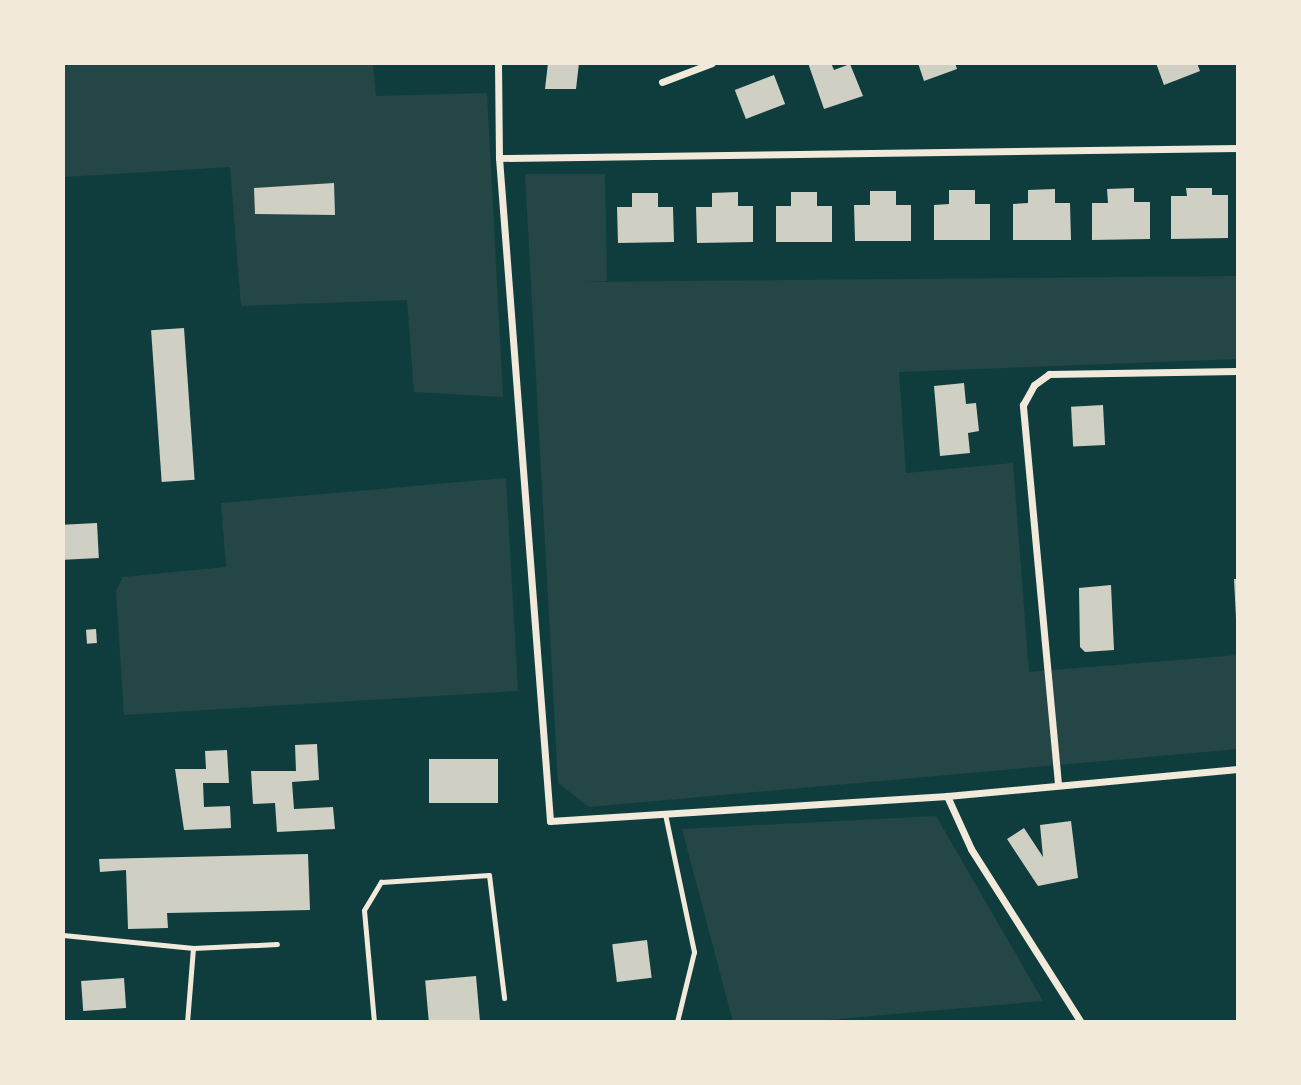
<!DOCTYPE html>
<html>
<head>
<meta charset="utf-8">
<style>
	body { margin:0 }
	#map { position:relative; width:1301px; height:1085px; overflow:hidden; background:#0f3d3e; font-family:"Crimson Pro",serif }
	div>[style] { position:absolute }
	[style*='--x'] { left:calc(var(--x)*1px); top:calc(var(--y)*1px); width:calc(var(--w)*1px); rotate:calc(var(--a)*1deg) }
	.green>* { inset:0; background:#244646 }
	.building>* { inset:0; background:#cfcfc3; transform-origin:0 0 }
	.service>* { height:5px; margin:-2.5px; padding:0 2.5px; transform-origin:2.5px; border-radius:2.5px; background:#f1e9da }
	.minor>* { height:7px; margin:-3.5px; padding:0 3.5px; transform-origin:3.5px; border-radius:3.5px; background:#f1e9da }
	span { translate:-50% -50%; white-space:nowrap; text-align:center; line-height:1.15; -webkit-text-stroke:7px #f1e9da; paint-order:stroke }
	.frame { position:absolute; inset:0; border:65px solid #f1e9da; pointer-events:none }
</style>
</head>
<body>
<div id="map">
	<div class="green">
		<i style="clip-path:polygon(63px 63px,373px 63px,376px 96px,487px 93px,503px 397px,414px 392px,407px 300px,241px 306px,230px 167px,63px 177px)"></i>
		<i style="clip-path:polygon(525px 174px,605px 174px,607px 281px,585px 282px,1238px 276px,1238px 359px,899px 372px,906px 473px,1013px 463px,1029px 672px,1238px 655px,1238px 749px,589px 807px,558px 783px)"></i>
		<i style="clip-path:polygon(506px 478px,518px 691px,124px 715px,116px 591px,123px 577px,226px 567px,221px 503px)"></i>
		<i style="clip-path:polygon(936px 816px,1043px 1001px,804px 1022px,733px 1022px,682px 829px)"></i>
	</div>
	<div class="building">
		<i style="clip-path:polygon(548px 63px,579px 63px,576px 89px,545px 89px)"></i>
		<i style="clip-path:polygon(808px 63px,831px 63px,834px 70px,850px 64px,863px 96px,824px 109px)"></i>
		<i style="clip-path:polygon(918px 63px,955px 63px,957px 69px,924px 81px)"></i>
		<i style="clip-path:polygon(1156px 63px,1197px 63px,1200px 71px,1164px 85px)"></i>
		<i style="left:774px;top:75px;width:31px;height:42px;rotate:69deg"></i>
		<i style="clip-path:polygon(334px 183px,335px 215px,255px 214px,254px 188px)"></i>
		<i style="clip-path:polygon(1134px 188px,1134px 202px,1150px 202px,1150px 239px,1092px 240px,1092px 203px,1108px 203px,1107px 189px)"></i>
		<i style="clip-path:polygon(1186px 188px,1212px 188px,1212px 195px,1228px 195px,1228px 238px,1171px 239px,1171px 196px,1187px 196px)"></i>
		<i style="clip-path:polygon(1055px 189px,1055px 203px,1070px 203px,1071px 240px,1013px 240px,1013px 204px,1028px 203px,1028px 190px)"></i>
		<i style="clip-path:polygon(949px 190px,975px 190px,975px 204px,990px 204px,990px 240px,934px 240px,934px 205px,949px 204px)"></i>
		<i style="clip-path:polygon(870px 191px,896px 191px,896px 205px,911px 205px,911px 241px,855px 241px,854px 205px,870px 205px)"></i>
		<i style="clip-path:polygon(738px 192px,738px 206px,753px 206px,753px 242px,697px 243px,696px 207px,712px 207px,712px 193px)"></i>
		<i style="clip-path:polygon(791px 192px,817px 192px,817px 206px,832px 206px,832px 242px,776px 242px,776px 206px,791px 206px)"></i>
		<i style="clip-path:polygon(632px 193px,658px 193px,658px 207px,673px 207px,674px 242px,618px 243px,617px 207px,632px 207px)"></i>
		<i style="left:184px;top:328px;width:152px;height:33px;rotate:86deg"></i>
		<i style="clip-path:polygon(964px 383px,966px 404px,976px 403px,979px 431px,968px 433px,970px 453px,940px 456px,934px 386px)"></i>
		<i style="left:1103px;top:405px;width:40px;height:32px;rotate:87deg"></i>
		<i style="left:97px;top:523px;width:35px;height:34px;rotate:87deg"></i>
		<i style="clip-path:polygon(1234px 579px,1238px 579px,1238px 618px,1236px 618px)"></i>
		<i style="clip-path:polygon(1111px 585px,1114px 650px,1085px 652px,1080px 647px,1079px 588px)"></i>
		<i style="left:96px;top:629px;width:14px;height:10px;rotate:86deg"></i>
		<i style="clip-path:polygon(317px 744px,319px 780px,292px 782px,294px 809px,333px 807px,335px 829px,277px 832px,275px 803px,253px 804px,251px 771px,296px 771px,295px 745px)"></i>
		<i style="clip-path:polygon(227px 750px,229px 783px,203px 783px,204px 807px,230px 806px,231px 828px,184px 830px,175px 769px,206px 769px,205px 751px)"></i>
		<i style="left:429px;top:759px;width:69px;height:44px"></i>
		<i style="clip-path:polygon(1071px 821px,1078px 878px,1038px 886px,1007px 839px,1024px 828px,1043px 857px,1040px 825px)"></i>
		<i style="clip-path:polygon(308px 854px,310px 910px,167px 913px,168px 928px,128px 929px,126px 870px,100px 872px,99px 859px)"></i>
		<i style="left:647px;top:940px;width:38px;height:35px;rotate:83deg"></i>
		<i style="left:476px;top:976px;width:46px;height:51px;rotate:85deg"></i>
		<i style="left:124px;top:978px;width:30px;height:43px;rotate:86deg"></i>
	</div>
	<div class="service">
		<i style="--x:665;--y:814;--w:141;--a:78.1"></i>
		<i style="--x:694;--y:952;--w:72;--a:103.7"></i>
		<i style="--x:63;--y:935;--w:131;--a:5.7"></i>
		<i style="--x:193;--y:948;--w:74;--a:94.6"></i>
		<i style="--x:193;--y:948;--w:84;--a:-2.7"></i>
		<i style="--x:374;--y:1022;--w:112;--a:-95.1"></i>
		<i style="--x:364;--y:910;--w:33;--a:-59"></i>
		<i style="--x:381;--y:882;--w:108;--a:-3.7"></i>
		<i style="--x:489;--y:875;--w:124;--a:83"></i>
	</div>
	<div class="minor">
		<i style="--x:498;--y:63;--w:95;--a:89.4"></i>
		<i style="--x:499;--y:158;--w:665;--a:85.6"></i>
		<i style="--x:550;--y:821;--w:398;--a:-3.6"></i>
		<i style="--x:947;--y:796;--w:292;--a:-5.3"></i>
		<i style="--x:662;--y:82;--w:53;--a:-20.8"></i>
		<i style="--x:499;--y:158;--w:739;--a:-0.78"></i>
		<i style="--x:1058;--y:784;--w:381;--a:-95.3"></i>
		<i style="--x:1023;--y:405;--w:23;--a:-61"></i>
		<i style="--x:1034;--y:385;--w:19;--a:-36"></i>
		<i style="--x:1049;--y:374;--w:189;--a:-0.9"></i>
		<i style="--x:947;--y:796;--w:58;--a:65.6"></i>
		<i style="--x:971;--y:849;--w:205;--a:57.6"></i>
	</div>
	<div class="frame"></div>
</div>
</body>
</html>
